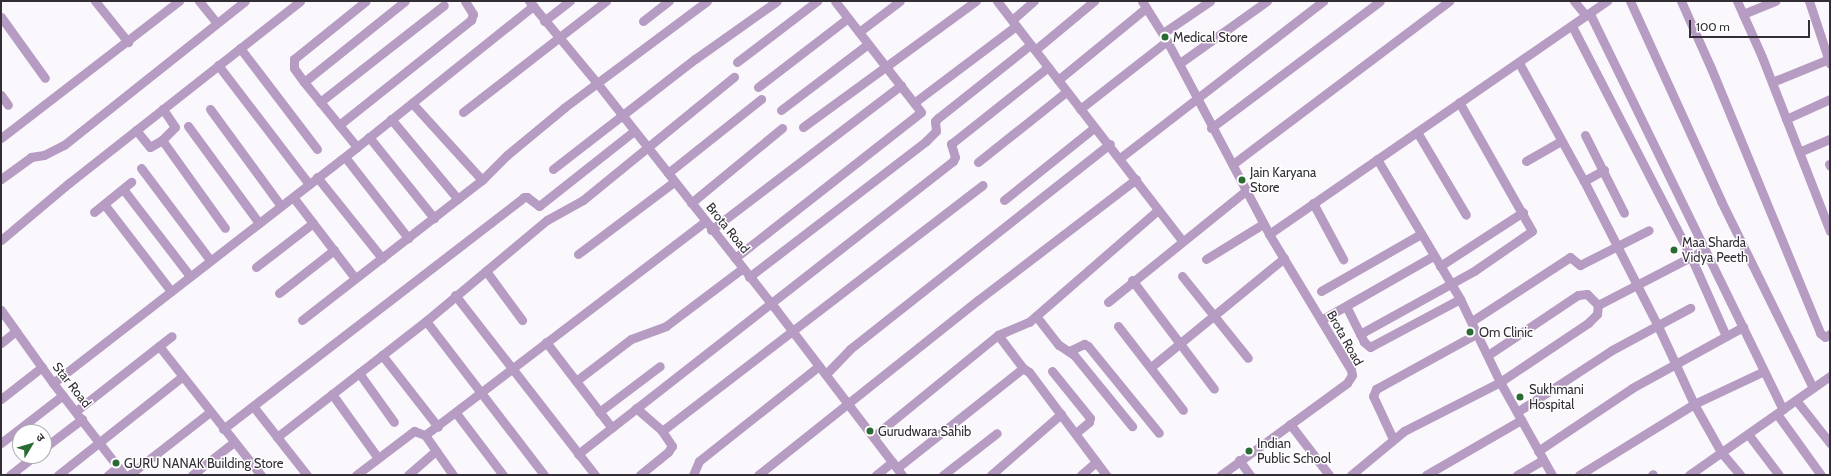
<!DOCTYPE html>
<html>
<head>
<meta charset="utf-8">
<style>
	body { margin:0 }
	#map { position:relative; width:1831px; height:476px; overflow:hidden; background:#fbf8fd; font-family:Cabin,"Noto Sans Devanagari",sans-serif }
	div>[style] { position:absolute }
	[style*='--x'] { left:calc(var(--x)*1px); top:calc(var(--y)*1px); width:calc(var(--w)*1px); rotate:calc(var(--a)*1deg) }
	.minor>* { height:9px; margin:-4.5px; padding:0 4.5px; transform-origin:4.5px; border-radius:4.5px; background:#b69bc2 }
	.dots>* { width:11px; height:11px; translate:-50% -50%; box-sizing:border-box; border:2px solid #fff; border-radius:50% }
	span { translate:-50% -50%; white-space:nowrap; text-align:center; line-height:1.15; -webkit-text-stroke:3px #fff; paint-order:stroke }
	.poi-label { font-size:13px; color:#332e36 }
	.left { translate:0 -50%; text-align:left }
	.street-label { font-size:13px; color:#332e36 }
	.frame { position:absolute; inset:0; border:2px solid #332e36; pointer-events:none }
	.north { position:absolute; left:12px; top:424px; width:40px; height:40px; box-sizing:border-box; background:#fff; border:1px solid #adabaf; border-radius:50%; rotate:52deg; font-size:11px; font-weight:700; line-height:16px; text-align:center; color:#332e36 }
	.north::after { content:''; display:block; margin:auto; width:14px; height:18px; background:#2a6a33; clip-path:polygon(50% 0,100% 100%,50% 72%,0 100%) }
	.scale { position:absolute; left:1689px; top:20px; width:121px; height:18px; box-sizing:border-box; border:2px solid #332e36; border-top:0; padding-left:5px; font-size:12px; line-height:14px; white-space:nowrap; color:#332e36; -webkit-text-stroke:3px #fff; paint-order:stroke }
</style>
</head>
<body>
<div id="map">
	<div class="minor">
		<i style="--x:95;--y:1;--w:53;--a:51.2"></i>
		<i style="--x:199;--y:1;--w:28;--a:51"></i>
		<i style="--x:529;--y:1;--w:107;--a:50.3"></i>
		<i style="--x:597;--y:83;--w:280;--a:51.7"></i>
		<i style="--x:771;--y:303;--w:216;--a:52.7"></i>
		<i style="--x:997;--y:1;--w:302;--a:52.3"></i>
		<i style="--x:1142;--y:1;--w:47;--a:58"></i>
		<i style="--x:1167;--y:41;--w:218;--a:62.1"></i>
		<i style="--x:1269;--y:234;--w:159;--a:58.9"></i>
		<i style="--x:1351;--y:370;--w:5;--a:79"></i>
		<i style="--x:1352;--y:375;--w:9;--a:122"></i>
		<i style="--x:1347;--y:383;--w:156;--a:143.9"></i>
		<i style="--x:1574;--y:1;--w:19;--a:51"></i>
		<i style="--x:1630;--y:1;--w:220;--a:65.5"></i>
		<i style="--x:1721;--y:201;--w:208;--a:63.8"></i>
		<i style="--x:1681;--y:1;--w:73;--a:65.9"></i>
		<i style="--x:1711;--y:68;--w:287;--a:67.6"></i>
		<i style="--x:1820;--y:333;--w:6;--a:39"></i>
		<i style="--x:1825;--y:337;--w:6;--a:-31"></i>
		<i style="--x:1737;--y:1;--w:61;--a:65.9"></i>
		<i style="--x:1762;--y:57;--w:187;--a:68.7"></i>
		<i style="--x:1809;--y:1;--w:66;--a:71.6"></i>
		<i style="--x:1590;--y:14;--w:440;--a:64"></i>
		<i style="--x:1743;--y:14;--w:35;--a:-22"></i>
		<i style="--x:1;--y:17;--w:75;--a:54.2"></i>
		<i style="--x:1012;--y:20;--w:29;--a:-41"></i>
		<i style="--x:544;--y:21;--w:33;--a:-38"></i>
		<i style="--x:643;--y:21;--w:33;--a:-38"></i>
		<i style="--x:1572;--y:26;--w:260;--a:62.7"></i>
		<i style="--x:1691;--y:257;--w:86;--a:66.1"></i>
		<i style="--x:859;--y:32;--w:51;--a:-37.1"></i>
		<i style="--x:1163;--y:33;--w:57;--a:-34.2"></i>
		<i style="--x:240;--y:48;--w:127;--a:52.7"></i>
		<i style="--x:1035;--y:50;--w:77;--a:-39.7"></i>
		<i style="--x:737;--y:62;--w:101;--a:-37.3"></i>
		<i style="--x:1180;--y:63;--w:107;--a:-35.5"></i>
		<i style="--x:1519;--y:63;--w:135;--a:61.2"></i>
		<i style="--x:1584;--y:181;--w:161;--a:63"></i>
		<i style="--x:1657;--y:324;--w:88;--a:65.2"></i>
		<i style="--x:1694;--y:404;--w:55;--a:60.6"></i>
		<i style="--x:1721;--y:452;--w:30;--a:50"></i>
		<i style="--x:218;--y:65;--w:150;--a:52.6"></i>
		<i style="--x:1058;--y:80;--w:114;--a:-39.3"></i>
		<i style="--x:304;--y:82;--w:129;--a:-38.7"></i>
		<i style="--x:1772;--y:82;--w:61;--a:-22"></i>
		<i style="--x:758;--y:87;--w:113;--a:-37.5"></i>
		<i style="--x:1;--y:95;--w:12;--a:55"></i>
		<i style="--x:320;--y:102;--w:157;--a:-38"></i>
		<i style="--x:915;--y:102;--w:126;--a:-37"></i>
		<i style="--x:412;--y:103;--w:104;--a:47.7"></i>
		<i style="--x:210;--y:109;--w:120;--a:53.8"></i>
		<i style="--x:1080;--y:109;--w:110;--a:-38"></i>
		<i style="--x:781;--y:110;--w:109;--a:-37.2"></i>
		<i style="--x:463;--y:112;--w:181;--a:-37.8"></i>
		<i style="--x:391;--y:119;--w:104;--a:50.1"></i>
		<i style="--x:1786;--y:119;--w:48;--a:-24.4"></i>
		<i style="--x:339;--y:125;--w:169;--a:-38.5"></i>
		<i style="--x:471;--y:20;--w:6;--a:-72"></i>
		<i style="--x:473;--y:14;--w:15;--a:-122"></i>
		<i style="--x:188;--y:126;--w:120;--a:53.8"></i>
		<i style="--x:803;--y:127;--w:214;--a:-36.1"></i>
		<i style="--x:1211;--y:128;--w:211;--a:-36.9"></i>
		<i style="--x:136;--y:130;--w:22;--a:51"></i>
		<i style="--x:150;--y:147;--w:14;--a:-30"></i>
		<i style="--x:162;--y:140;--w:18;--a:-45"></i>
		<i style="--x:175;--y:127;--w:22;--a:-124"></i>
		<i style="--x:1417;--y:132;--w:96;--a:59.4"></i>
		<i style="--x:1585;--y:135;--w:87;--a:63.4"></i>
		<i style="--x:369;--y:137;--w:104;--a:51.3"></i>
		<i style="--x:1;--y:138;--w:225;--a:-37.6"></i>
		<i style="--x:162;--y:140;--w:108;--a:54.4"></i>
		<i style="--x:357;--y:147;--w:84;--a:-129.2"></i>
		<i style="--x:304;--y:82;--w:17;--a:-126"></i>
		<i style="--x:294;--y:68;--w:9;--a:-90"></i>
		<i style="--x:294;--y:59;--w:92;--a:-38.9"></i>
		<i style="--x:1799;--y:152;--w:34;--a:-23"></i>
		<i style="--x:345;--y:157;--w:103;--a:52.1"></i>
		<i style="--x:1120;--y:158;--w:257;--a:-37.7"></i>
		<i style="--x:1377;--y:159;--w:163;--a:59.3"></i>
		<i style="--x:1460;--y:299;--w:92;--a:64.3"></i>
		<i style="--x:1500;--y:382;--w:107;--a:60.8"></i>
		<i style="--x:1526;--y:161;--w:40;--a:-29.7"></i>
		<i style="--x:978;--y:162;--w:112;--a:-38.5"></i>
		<i style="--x:1233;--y:164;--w:271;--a:-37"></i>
		<i style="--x:1829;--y:164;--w:2;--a:63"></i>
		<i style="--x:141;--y:168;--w:115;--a:53.1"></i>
		<i style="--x:553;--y:169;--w:180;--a:-37.8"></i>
		<i style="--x:695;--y:59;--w:100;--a:-35.3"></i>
		<i style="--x:668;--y:173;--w:119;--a:-38.5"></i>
		<i style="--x:317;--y:177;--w:104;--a:51.3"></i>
		<i style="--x:1;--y:179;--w:37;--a:-36"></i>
		<i style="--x:31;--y:157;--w:13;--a:-9"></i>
		<i style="--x:44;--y:155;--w:22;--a:-27"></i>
		<i style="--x:64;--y:145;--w:231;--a:-38.5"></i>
		<i style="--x:1584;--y:181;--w:23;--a:-29"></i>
		<i style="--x:123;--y:189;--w:110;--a:52.4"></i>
		<i style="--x:293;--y:197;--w:102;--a:52.6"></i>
		<i style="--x:1004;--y:200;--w:115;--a:-38.7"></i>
		<i style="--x:691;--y:203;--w:118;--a:-39.5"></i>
		<i style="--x:1313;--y:203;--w:64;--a:61.8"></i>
		<i style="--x:104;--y:204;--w:110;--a:52.4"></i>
		<i style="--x:94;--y:212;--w:48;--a:-39"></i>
		<i style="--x:711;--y:230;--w:239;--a:-37.3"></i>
		<i style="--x:1269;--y:234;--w:411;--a:-34.6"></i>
		<i style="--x:1;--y:240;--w:89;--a:-40"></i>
		<i style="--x:69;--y:183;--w:294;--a:-38.2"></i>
		<i style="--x:578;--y:254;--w:120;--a:-36.9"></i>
		<i style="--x:735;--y:258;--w:236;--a:-38.1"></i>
		<i style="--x:921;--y:112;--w:140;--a:-127.8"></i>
		<i style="--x:1206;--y:259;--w:67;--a:-31.6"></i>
		<i style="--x:1440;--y:266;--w:99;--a:-33"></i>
		<i style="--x:256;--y:267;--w:72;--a:-37.7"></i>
		<i style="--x:486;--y:271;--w:61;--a:53.7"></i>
		<i style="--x:1182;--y:276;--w:105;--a:51.2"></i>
		<i style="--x:749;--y:277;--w:223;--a:-37.5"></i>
		<i style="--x:926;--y:141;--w:14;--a:-45"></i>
		<i style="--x:936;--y:131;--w:10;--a:-96"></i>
		<i style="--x:935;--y:121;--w:4;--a:-45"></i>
		<i style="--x:938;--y:118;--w:117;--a:-38.4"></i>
		<i style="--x:1132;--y:280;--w:136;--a:53"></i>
		<i style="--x:1321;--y:291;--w:115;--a:-29.7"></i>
		<i style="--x:279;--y:293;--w:70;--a:-38"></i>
		<i style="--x:455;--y:295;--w:228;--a:52.1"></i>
		<i style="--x:1108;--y:302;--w:179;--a:-38.9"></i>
		<i style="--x:1346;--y:306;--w:40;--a:63.4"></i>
		<i style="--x:1364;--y:342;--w:8;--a:40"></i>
		<i style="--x:1370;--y:347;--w:102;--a:-28.1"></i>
		<i style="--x:1;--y:310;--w:90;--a:54.5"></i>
		<i style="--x:53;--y:383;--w:116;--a:52.3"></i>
		<i style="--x:1036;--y:316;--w:37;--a:52"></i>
		<i style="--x:1059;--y:345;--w:18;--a:34"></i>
		<i style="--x:1074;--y:355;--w:92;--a:50.8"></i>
		<i style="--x:302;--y:320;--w:228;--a:-37.9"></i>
		<i style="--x:482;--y:180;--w:35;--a:-45"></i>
		<i style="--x:507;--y:155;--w:75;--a:-39.6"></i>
		<i style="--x:565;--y:107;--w:177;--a:-36.7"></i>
		<i style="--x:1321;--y:320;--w:129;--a:-29.7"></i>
		<i style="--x:426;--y:321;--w:194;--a:52.5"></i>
		<i style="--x:1472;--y:321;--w:117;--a:-33.1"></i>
		<i style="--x:1570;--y:257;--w:13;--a:39"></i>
		<i style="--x:1580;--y:265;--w:77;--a:-26.9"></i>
		<i style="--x:1118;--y:326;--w:106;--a:52.3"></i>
		<i style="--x:1360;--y:334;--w:130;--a:-28.9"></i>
		<i style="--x:1474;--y:271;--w:70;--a:-34.6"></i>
		<i style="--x:1532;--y:231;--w:148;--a:-119.5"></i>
		<i style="--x:998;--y:335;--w:41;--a:52.9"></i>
		<i style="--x:546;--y:342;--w:108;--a:52.5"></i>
		<i style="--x:1;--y:343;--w:19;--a:-39"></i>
		<i style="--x:159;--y:346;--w:16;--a:-38"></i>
		<i style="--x:1069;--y:351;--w:17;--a:-25"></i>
		<i style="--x:1084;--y:344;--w:4;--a:27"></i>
		<i style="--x:1088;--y:346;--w:112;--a:50.8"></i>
		<i style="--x:382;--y:355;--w:91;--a:52.1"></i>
		<i style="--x:1488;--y:355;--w:108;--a:-33.7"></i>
		<i style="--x:1578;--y:295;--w:9;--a:-6"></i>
		<i style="--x:1587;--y:294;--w:16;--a:45"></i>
		<i style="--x:1598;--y:305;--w:119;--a:-27.4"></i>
		<i style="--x:1151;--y:367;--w:172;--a:-39.3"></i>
		<i style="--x:1052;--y:371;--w:60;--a:51"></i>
		<i style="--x:1090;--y:418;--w:4;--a:104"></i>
		<i style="--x:1089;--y:422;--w:17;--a:140"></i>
		<i style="--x:359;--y:373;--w:60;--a:54.5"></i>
		<i style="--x:826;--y:374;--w:35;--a:-46"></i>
		<i style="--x:850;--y:349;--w:331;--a:-38.3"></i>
		<i style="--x:576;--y:381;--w:69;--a:-37.4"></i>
		<i style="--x:631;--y:339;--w:37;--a:-20"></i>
		<i style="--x:666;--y:326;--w:96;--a:-37"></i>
		<i style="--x:53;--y:383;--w:385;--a:-37.8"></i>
		<i style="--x:357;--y:147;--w:226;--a:-38.7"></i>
		<i style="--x:332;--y:394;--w:79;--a:54.3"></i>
		<i style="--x:1;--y:399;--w:52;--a:-38"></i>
		<i style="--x:1796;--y:400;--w:55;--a:51.7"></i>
		<i style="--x:253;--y:406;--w:39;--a:52"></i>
		<i style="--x:277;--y:437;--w:189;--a:-37.9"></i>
		<i style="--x:426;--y:321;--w:158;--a:-39.9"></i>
		<i style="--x:547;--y:220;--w:41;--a:-29.1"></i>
		<i style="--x:583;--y:200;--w:195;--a:-39.2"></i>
		<i style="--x:636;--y:408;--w:35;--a:41"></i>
		<i style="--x:662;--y:431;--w:18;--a:56"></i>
		<i style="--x:672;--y:446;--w:7;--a:124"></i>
		<i style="--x:668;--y:452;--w:36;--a:141"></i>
		<i style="--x:76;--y:411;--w:105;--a:-38.1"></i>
		<i style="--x:159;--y:346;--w:164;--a:51.7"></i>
		<i style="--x:599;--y:412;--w:76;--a:-37"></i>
		<i style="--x:1517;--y:412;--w:113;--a:-33.1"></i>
		<i style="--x:1612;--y:350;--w:89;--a:-28.3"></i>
		<i style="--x:456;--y:413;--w:78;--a:52.8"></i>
		<i style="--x:1777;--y:414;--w:75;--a:54.2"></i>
		<i style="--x:1290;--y:424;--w:64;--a:52.6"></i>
		<i style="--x:223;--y:429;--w:380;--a:-37.6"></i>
		<i style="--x:524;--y:197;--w:3;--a:0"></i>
		<i style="--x:527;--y:197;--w:15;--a:37"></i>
		<i style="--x:539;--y:206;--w:121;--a:-38.3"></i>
		<i style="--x:662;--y:431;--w:404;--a:-37.5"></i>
		<i style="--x:1748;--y:434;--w:51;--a:52.9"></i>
		<i style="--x:425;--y:435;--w:352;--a:-37.3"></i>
		<i style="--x:874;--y:436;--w:160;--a:-39.2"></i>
		<i style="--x:998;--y:335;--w:34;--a:-23"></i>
		<i style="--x:1029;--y:322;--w:171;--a:-41"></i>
		<i style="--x:277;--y:437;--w:48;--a:51.7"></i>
		<i style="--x:1393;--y:439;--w:47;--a:-114.9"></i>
		<i style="--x:1373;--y:396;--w:8;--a:-67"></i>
		<i style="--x:1376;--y:389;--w:116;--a:-28.8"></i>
		<i style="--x:1;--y:443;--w:78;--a:-37.7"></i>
		<i style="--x:44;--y:448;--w:48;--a:-37.3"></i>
		<i style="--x:1538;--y:451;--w:113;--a:-33.8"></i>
		<i style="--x:1632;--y:388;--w:127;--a:-28.8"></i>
		<i style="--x:578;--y:454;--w:476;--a:-38"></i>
		<i style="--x:953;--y:161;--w:4;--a:-63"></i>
		<i style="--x:955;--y:157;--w:14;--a:-107"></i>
		<i style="--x:951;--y:144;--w:124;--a:-38.4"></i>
		<i style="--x:1239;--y:460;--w:19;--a:54"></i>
		<i style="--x:897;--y:468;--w:161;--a:-38.4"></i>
		<i style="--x:1023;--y:368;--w:7;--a:34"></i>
		<i style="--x:1029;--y:372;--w:129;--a:53.2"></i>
		<i style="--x:10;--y:475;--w:31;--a:-38"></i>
		<i style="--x:58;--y:475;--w:159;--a:-38.4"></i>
		<i style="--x:108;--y:475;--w:13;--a:-39"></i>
		<i style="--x:129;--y:475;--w:103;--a:-37.9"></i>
		<i style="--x:192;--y:475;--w:53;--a:-38.2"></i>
		<i style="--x:356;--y:475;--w:73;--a:-37.2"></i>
		<i style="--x:414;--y:431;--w:12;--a:20"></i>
		<i style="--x:425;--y:435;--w:49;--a:55"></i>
		<i style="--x:408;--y:475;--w:37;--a:-41"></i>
		<i style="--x:693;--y:475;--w:15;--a:-67"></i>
		<i style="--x:699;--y:461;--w:153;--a:-38.4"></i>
		<i style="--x:758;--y:475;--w:281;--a:-38.5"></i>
		<i style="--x:978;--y:300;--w:199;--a:-37.4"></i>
		<i style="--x:876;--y:475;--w:21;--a:-39"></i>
		<i style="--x:943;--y:475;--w:68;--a:-37.9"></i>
		<i style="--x:991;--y:475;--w:93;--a:-41.1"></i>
		<i style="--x:1081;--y:475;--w:20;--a:-41"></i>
		<i style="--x:1351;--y:475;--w:69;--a:-39.7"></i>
		<i style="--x:1404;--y:431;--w:108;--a:-27"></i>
		<i style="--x:1500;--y:382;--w:106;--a:-33.8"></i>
		<i style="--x:1588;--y:323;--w:13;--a:-45"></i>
		<i style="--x:1597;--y:314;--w:9;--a:-84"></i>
		<i style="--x:1426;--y:475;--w:110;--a:-30.1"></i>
		<i style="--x:1517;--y:475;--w:30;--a:-30"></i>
		<i style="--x:1579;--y:475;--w:135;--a:-31.7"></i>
		<i style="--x:1694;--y:404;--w:77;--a:-25.2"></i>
		<i style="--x:1652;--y:475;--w:1;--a:-45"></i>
		<i style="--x:1689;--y:475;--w:172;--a:-35.1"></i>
	</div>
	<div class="dots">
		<i style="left:1165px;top:37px;background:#2a6a33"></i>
		<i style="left:1242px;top:180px;background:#2a6a33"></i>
		<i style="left:1674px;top:250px;background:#2a6a33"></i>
		<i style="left:1470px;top:332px;background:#2a6a33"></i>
		<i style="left:1520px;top:397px;background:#2a6a33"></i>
		<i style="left:870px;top:431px;background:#2a6a33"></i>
		<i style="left:1249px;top:451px;background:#2a6a33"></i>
		<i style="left:116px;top:463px;background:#2a6a33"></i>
	</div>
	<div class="poi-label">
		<span class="left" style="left:1173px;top:37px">Medical Store</span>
		<span class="left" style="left:1250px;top:180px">Jain Karyana<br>Store</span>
		<span class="left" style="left:1682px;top:250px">Maa Sharda<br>Vidya Peeth</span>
		<span class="left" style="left:1479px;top:332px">Om Clinic</span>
		<span class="left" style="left:1529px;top:397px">Sukhmani<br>Hospital</span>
		<span class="left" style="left:878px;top:431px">Gurudwara Sahib</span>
		<span class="left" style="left:1257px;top:451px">Indian<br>Public School</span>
		<span class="left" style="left:124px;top:463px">GURU NANAK Building Store</span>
	</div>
	<div class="street-label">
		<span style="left:728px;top:228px;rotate:51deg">Brota Road</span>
		<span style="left:1345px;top:338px;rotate:61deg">Brota Road</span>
		<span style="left:72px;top:385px;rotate:52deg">Star Road</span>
	</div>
	<div class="frame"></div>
	<div class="north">उ</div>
	<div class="scale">100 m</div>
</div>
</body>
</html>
